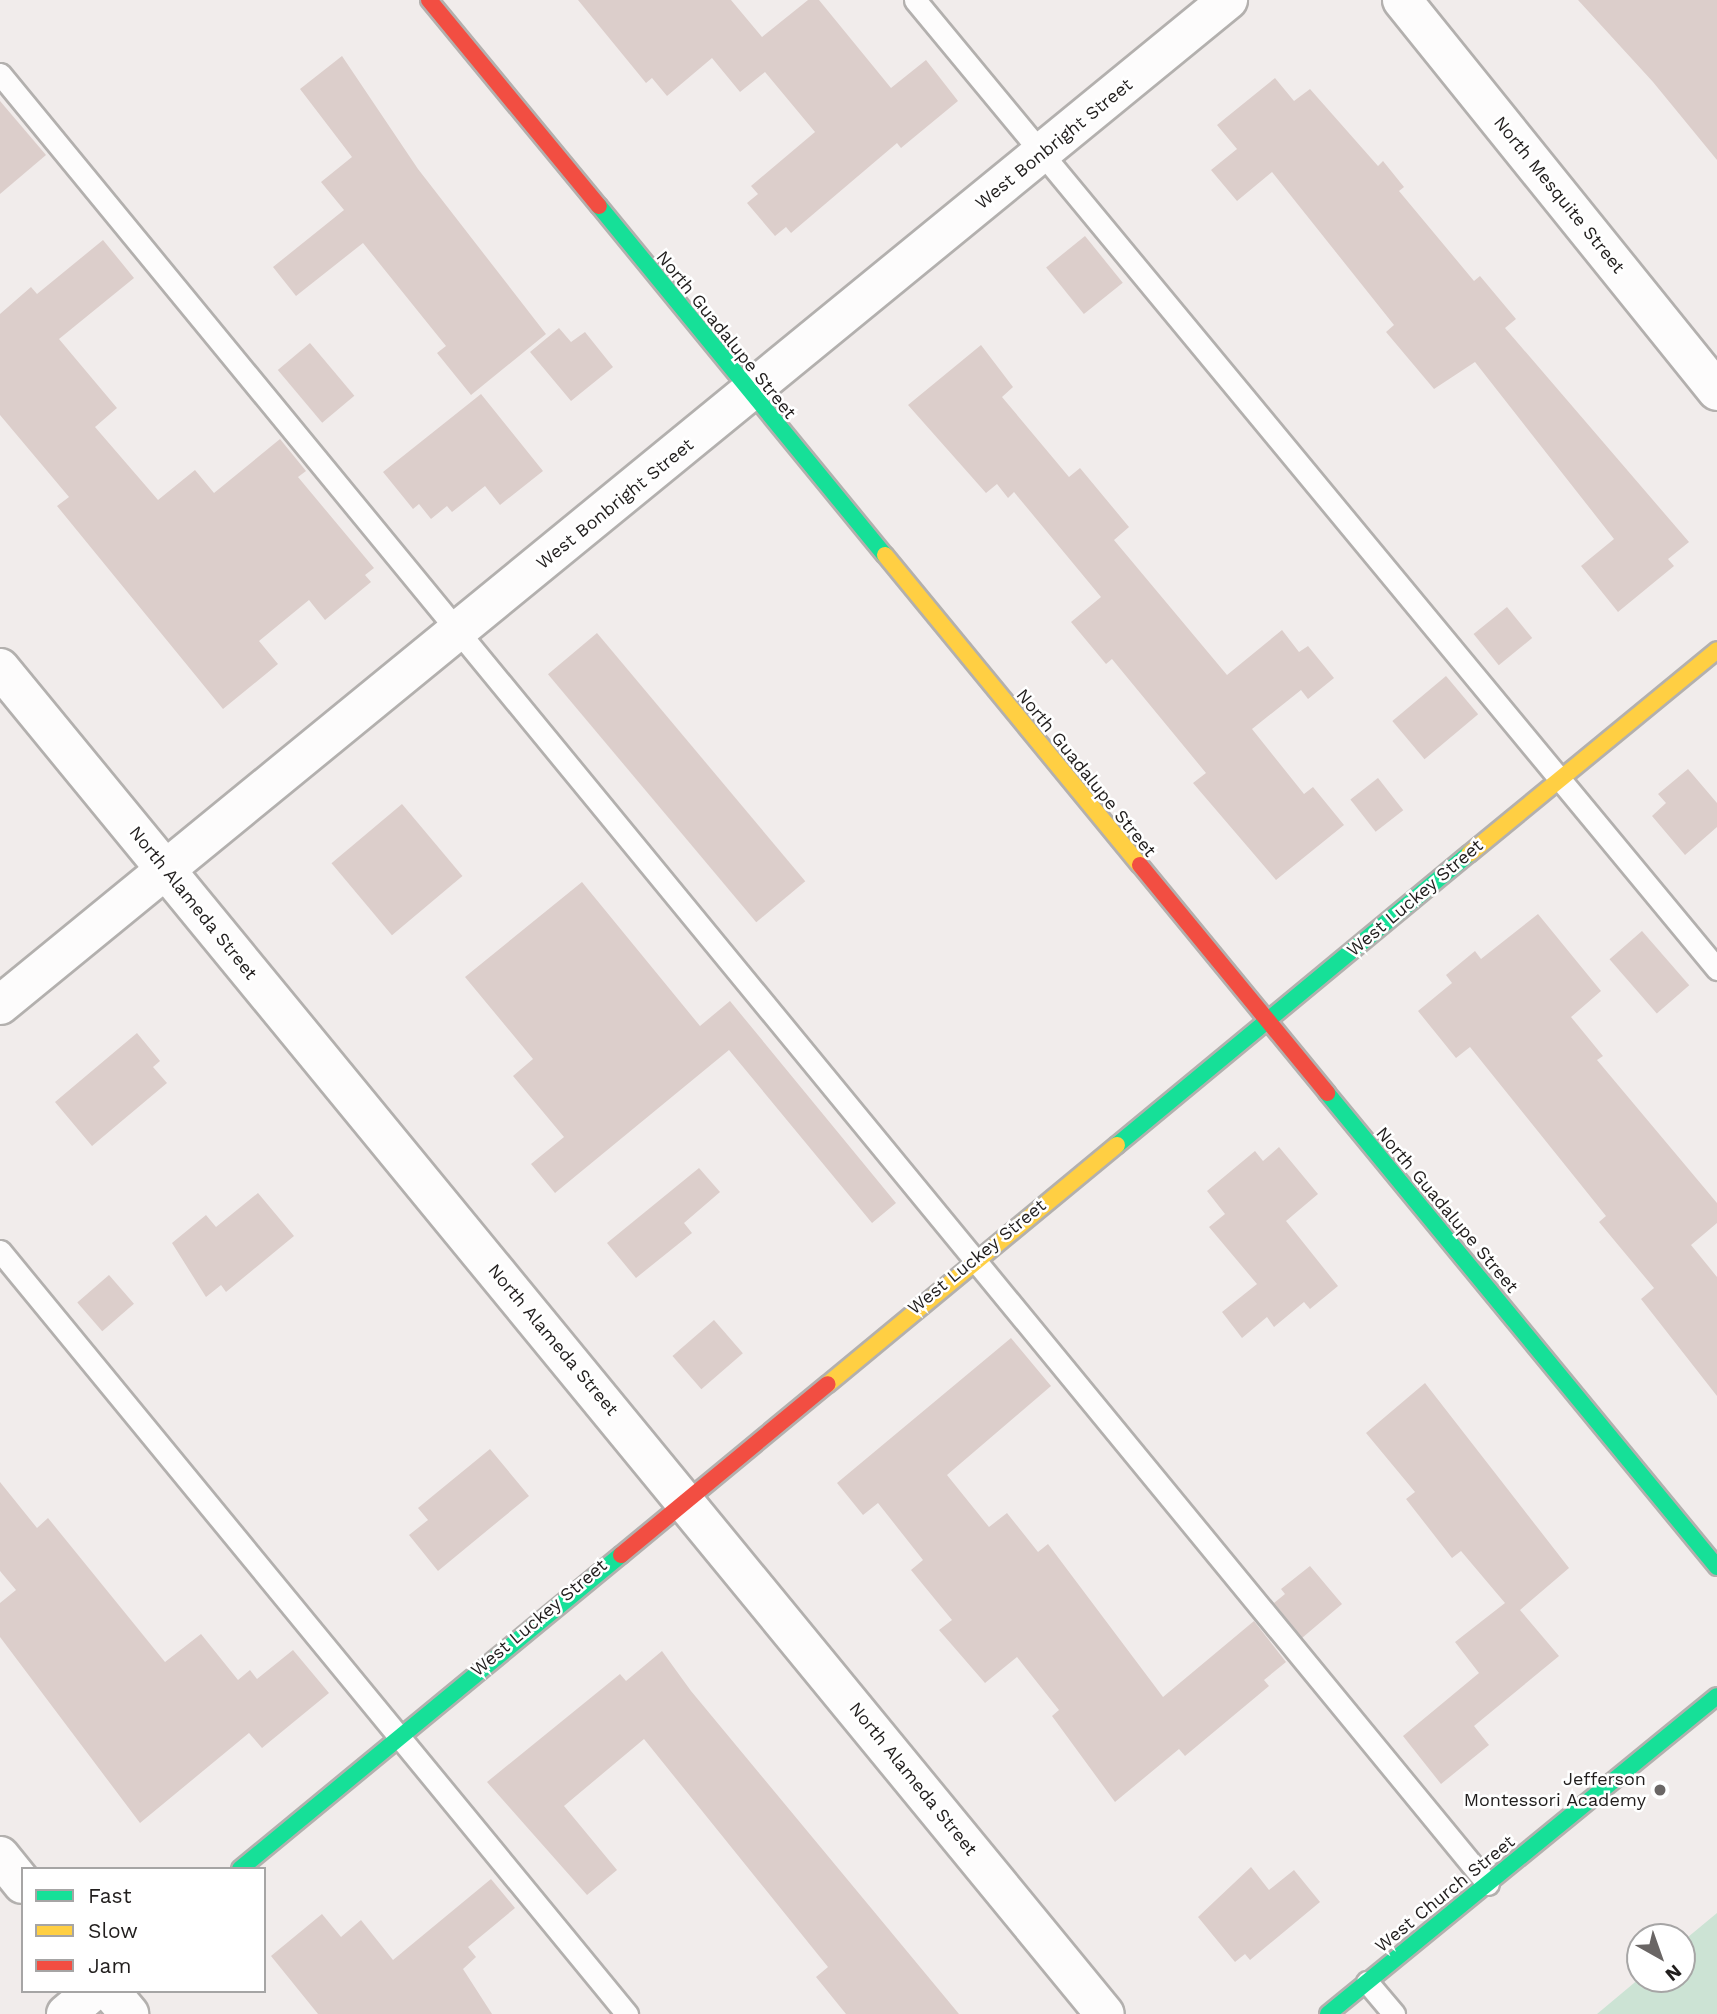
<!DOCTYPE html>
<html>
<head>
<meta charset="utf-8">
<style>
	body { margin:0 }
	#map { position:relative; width:1717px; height:2014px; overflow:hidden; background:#f1eceb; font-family:"Work Sans",sans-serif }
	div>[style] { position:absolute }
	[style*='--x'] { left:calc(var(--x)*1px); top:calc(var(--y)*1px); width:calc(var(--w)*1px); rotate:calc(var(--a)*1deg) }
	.green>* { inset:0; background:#cce3d4 }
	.building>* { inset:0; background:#dccecb; transform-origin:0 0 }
	.roads { filter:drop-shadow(2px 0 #b3b0ae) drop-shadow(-2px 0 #b3b0ae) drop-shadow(0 2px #b3b0ae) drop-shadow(0 -2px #b3b0ae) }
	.lane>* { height:21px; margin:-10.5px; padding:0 10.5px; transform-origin:10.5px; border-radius:10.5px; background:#fdfcfc }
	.street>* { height:38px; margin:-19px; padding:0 19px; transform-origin:19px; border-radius:19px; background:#fdfcfc }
	.fast>* { height:16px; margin:-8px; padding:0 8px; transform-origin:8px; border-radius:8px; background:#16e098 }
	.slow>* { height:16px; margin:-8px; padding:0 8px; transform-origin:8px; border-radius:8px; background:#ffcf43 }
	.jam>* { height:16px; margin:-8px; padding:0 8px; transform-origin:8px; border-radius:8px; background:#f24e42 }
	.dots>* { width:19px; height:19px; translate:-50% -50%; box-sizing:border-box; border:4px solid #fff; border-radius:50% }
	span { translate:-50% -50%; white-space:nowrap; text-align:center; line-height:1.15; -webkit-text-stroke:5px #fff; paint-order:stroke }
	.street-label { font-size:18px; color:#211e1d }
	.poi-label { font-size:18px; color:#211e1d }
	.right { translate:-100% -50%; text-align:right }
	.legend { position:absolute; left:21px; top:1867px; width:245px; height:126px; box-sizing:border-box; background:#fff; border:2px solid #a6a5a5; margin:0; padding:9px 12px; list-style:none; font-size:21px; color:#211e1d }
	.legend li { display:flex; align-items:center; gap:14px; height:35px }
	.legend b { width:35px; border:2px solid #a6a5a5 }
	.north { position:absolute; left:1626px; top:1923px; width:70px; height:70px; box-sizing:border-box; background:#fff; border:2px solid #a6a5a5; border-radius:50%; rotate:140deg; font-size:19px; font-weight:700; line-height:28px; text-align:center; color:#211e1d }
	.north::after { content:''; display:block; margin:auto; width:24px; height:32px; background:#6a6665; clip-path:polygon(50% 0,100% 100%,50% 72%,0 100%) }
</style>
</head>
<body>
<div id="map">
	<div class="green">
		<i style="clip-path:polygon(1717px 1913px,1717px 2014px,1597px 2014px,1640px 1978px,1682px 1979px,1682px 1942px)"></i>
	</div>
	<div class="building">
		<i style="clip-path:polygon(578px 0,731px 0,762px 37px,808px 0,819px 0,891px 88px,926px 60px,958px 101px,901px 148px,897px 143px,791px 233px,786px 227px,775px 236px,747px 203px,758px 194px,751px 186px,815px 132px,765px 72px,740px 92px,712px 58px,667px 96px,652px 78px,646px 83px)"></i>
		<i style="clip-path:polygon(1578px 0,1717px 0,1717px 160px,1653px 82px)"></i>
		<i style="clip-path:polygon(342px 56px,418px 169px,546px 334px,471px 395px,437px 353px,446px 346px,363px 243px,296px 296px,273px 267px,344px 210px,321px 182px,352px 157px,300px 89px)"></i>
		<i style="clip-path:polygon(1275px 78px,1294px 101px,1310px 89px,1378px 166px,1383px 161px,1404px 187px,1399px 191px,1474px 281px,1480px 276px,1516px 319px,1505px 328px,1689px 542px,1668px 559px,1674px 566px,1618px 612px,1581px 566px,1614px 539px,1475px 362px,1434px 389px,1386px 332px,1394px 325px,1272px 172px,1237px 201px,1211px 170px,1237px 149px,1217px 125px)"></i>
		<i style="clip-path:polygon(0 101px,46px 155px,0 194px)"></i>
		<i style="left:1085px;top:236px;width:60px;height:50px;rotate:51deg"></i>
		<i style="clip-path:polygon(103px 240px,134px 278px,59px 339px,117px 408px,95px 427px,158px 500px,195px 470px,214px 493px,280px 439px,306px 471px,298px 477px,374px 568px,365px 575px,371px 582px,325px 620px,309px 600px,259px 641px,278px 664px,223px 709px,57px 506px,69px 497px,0 415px,0 314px,31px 287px,37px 294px)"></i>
		<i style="clip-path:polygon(559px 328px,571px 342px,585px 332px,613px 367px,571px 401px,530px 352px)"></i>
		<i style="left:310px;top:343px;width:69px;height:42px;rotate:50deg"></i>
		<i style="clip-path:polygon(981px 345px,1013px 387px,1002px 397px,1069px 477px,1080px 468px,1129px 527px,1114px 540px,1227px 675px,1282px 630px,1299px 652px,1308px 646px,1334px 678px,1308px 699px,1301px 690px,1252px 729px,1304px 794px,1313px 787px,1344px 825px,1276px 880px,1193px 783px,1206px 773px,1112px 659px,1106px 664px,1071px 622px,1101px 597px,1014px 492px,1008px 498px,997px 484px,986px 493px,908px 405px)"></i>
		<i style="clip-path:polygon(481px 394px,543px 471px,500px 505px,485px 486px,452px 512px,447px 506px,431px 519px,419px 504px,413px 509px,383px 472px)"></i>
		<i style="left:1507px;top:607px;width:40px;height:43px;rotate:51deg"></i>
		<i style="left:597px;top:633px;width:324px;height:64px;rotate:50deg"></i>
		<i style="left:1446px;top:676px;width:50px;height:70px;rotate:50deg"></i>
		<i style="clip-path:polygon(1688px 769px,1717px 803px,1717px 827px,1685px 855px,1652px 816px,1666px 803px,1658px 794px)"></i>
		<i style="left:1378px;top:778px;width:41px;height:35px;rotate:52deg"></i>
		<i style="left:402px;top:804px;width:94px;height:92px;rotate:50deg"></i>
		<i style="clip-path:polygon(582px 882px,700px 1026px,730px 1001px,896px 1203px,872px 1223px,729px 1050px,555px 1193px,531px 1164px,564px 1137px,513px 1076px,533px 1059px,465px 977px)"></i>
		<i style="clip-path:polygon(1538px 914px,1601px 991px,1571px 1017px,1603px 1056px,1597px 1060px,1717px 1203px,1717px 1223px,1691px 1245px,1717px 1277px,1717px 1396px,1641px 1299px,1654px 1288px,1599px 1222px,1606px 1216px,1470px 1047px,1456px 1058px,1418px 1011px,1452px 983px,1446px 975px,1475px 951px,1481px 959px)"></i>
		<i style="left:1642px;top:931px;width:72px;height:43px;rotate:49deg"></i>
		<i style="clip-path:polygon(137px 1033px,160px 1061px,153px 1067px,167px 1083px,92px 1146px,55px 1102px)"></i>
		<i style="clip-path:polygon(1279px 1147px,1318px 1194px,1286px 1221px,1338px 1286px,1310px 1309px,1304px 1302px,1274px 1327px,1267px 1317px,1242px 1338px,1222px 1312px,1257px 1284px,1209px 1227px,1225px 1214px,1207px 1191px,1255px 1151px,1263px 1161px)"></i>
		<i style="clip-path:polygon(699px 1168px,720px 1192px,684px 1223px,692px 1233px,636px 1278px,607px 1243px)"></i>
		<i style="clip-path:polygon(258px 1193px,294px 1236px,226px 1292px,221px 1285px,206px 1297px,172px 1243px,206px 1215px,216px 1227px)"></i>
		<i style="left:109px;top:1275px;width:38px;height:42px;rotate:49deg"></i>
		<i style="left:714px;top:1320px;width:44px;height:55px;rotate:49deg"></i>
		<i style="clip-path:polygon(1011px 1338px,1051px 1386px,947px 1475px,989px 1527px,1007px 1513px,1038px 1552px,1048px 1544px,1163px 1697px,1254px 1621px,1286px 1662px,1264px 1680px,1269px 1686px,1185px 1756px,1179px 1749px,1115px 1802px,1052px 1716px,1059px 1710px,1017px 1657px,985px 1683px,939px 1630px,952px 1620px,911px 1570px,923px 1560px,878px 1503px,863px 1515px,837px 1483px)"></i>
		<i style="clip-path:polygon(1425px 1383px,1569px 1568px,1520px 1610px,1559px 1656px,1474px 1726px,1489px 1745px,1441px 1784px,1403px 1736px,1479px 1673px,1455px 1642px,1505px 1603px,1461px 1551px,1452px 1558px,1406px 1499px,1415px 1492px,1366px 1433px)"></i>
		<i style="clip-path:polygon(490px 1449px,529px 1496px,438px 1571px,409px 1535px,428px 1520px,418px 1508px)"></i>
		<i style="clip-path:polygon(0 1482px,37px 1528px,48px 1518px,165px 1662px,201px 1634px,238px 1680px,250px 1670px,257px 1679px,293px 1650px,329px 1693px,262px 1748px,249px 1733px,140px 1823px,0 1637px,0 1603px,16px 1590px,0 1571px)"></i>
		<i style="clip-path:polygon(1310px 1566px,1342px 1604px,1302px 1638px,1274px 1603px,1285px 1594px,1281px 1589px)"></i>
		<i style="clip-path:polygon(662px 1651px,691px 1691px,959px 2014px,846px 2014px,816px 1977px,828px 1967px,644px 1739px,564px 1806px,617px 1870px,587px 1895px,487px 1782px,620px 1674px,626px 1681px)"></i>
		<i style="clip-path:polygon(1251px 1867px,1269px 1890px,1294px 1870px,1320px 1902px,1250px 1960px,1245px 1954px,1235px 1962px,1198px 1917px)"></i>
		<i style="clip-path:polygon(491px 1879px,515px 1908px,468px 1947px,476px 1957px,463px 1969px,492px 2014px,318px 2014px,271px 1956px,322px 1914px,341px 1937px,361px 1920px,393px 1960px)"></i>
	</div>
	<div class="roads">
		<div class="lane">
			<i style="--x:915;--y:0;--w:1258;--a:50.39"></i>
			<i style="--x:0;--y:74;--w:2343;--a:50.58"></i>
			<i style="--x:0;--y:1251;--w:988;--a:50.59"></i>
			<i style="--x:1367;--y:1982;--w:42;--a:49.8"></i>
		</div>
		<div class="street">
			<i style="--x:1402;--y:0;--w:502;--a:51.14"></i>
			<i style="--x:0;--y:668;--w:1741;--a:50.62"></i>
			<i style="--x:0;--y:1005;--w:1587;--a:-39.3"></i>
			<i style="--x:0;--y:1856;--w:36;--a:51"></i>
			<i style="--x:110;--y:1991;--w:30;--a:50"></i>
			<i style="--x:66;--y:2014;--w:35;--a:-40"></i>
		</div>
		<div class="fast">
			<i style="--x:599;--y:206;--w:451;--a:50.7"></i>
			<i style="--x:1327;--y:1093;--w:614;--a:50.55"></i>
			<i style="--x:1117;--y:1145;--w:457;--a:-39.6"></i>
			<i style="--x:240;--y:1869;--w:494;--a:-39.5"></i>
			<i style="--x:1328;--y:2014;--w:502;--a:-39.27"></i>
		</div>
		<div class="slow">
			<i style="--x:885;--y:555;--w:401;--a:50.6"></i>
			<i style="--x:1469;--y:854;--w:321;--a:-39.4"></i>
			<i style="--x:828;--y:1384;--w:375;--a:-39.6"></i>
		</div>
		<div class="jam">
			<i style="--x:429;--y:0;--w:267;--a:50.5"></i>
			<i style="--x:1140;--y:865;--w:295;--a:50.6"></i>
			<i style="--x:621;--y:1555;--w:268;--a:-39.6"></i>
		</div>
	</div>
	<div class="dots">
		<i style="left:1660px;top:1790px;background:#6a6665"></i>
	</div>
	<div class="street-label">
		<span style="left:1054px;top:144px;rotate:-39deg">West Bonbright Street</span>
		<span style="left:1559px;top:195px;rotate:51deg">North Mesquite Street</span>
		<span style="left:726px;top:335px;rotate:51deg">North Guadalupe Street</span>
		<span style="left:615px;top:504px;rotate:-39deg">West Bonbright Street</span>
		<span style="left:1086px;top:773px;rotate:51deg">North Guadalupe Street</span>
		<span style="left:1415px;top:898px;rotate:-40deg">West Luckey Street</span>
		<span style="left:193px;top:903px;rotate:51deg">North Alameda Street</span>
		<span style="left:1447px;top:1210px;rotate:50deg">North Guadalupe Street</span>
		<span style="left:977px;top:1257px;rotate:-39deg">West Luckey Street</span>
		<span style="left:553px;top:1340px;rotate:50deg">North Alameda Street</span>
		<span style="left:539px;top:1618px;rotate:-40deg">West Luckey Street</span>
		<span style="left:913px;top:1779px;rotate:51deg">North Alameda Street</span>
		<span style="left:1445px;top:1894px;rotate:-39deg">West Church Street</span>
	</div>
	<div class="poi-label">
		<span class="right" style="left:1646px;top:1790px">Jefferson<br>Montessori Academy</span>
	</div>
	<ul class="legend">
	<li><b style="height:9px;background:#16e098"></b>Fast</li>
	<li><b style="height:9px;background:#ffcf43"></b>Slow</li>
	<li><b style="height:9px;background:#f24e42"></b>Jam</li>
	</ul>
	<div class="north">N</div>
</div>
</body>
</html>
